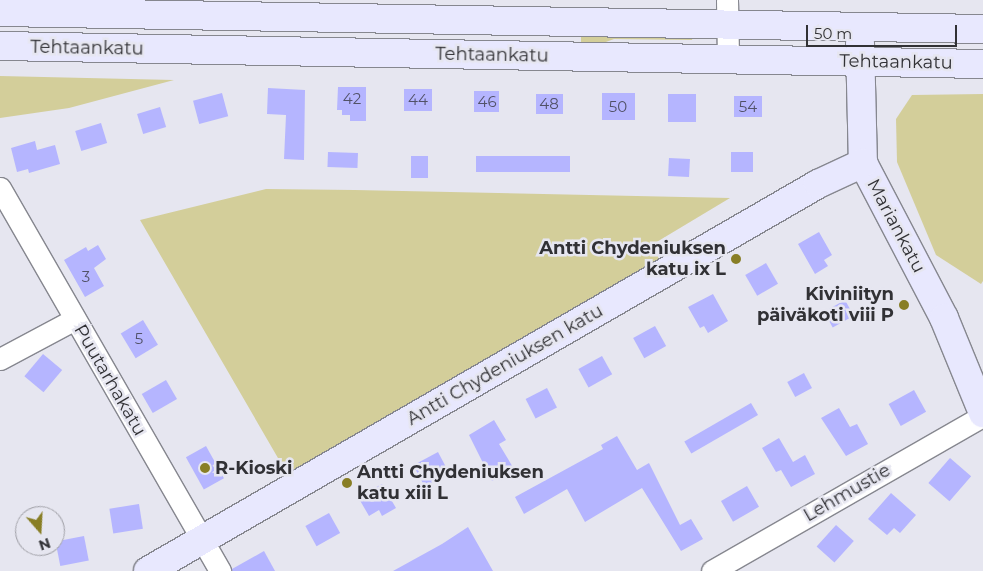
<!DOCTYPE html>
<html>
<head>
<meta charset="utf-8">
<style>
	body { margin:0 }
	#map { position:relative; width:983px; height:571px; overflow:hidden; background:#e6e6f0; font-family:Montserrat,sans-serif }
	div>[style] { position:absolute }
	[style*='--x'] { left:calc(var(--x)*1px); top:calc(var(--y)*1px); width:calc(var(--w)*1px); rotate:calc(var(--a)*1deg) }
	.green>* { inset:0; background:#d3ce9a }
	.building>* { inset:0; background:#b5b5ff; transform-origin:0 0 }
	.roads { filter:drop-shadow(1px 0 #86878f) drop-shadow(-1px 0 #86878f) drop-shadow(0 1px #86878f) drop-shadow(0 -1px #86878f) }
	.street>* { height:21px; margin:-10.5px; padding:0 10.5px; transform-origin:10.5px; border-radius:10.5px; background:#fff }
	.secondary>* { height:28px; margin:-14px; padding:0 14px; transform-origin:14px; border-radius:14px; background:#e8e8fe }
	.dots>* { width:14px; height:14px; translate:-50% -50%; box-sizing:border-box; border:2px solid #e6e6f0; border-radius:50% }
	span { translate:-50% -50%; white-space:nowrap; text-align:center; line-height:1.15; -webkit-text-stroke:5px #e6e6f0; paint-order:stroke }
	.number-label { font-size:15px; color:#525268 }
	.number-label span { -webkit-text-stroke-width:0 }
	.street-label { font-size:18px; color:#313135 }
	.poi-label { font-size:18px; color:#313135; font-weight:700 }
	.right { translate:-100% -50%; text-align:right }
	.left { translate:0 -50%; text-align:left }
	.north { position:absolute; left:15px; top:506px; width:50px; height:50px; box-sizing:border-box; background:#e6e6f0; border:1px solid #9e9ea5; border-radius:50%; rotate:161deg; font-size:14px; font-weight:700; line-height:20px; text-align:center; color:#313135 }
	.north::after { content:''; display:block; margin:auto; width:18px; height:22px; background:#887e25; clip-path:polygon(50% 0,100% 100%,50% 72%,0 100%) }
	.scale { position:absolute; left:806px; top:25px; width:151px; height:22px; box-sizing:border-box; border:2px solid #313135; border-top:0; padding-left:6px; font-size:15px; line-height:18px; white-space:nowrap; color:#313135; -webkit-text-stroke:4px #e6e6f0; paint-order:stroke }
</style>
</head>
<body>
<div id="map">
	<div class="green">
		<i style="clip-path:polygon(581px 32px,693px 36px,692px 40px,614px 39px,595px 46px,581px 45px)"></i>
		<i style="clip-path:polygon(0 76px,174px 80px,69px 108px,0 118px)"></i>
		<i style="clip-path:polygon(983px 94px,983px 281px,981px 284px,936px 255px,897px 162px,896px 119px,912px 95px)"></i>
		<i style="clip-path:polygon(266px 189px,355px 190px,730px 198px,655px 243px,659px 261px,289px 477px,140px 220px)"></i>
	</div>
	<div class="building">
		<i style="clip-path:polygon(338px 87px,366px 87px,366px 121px,350px 121px,350px 115px,342px 115px,342px 110px,337px 110px)"></i>
		<i style="clip-path:polygon(268px 88px,305px 90px,304px 160px,284px 159px,286px 115px,267px 114px)"></i>
		<i style="left:404px;top:89px;width:28px;height:22px"></i>
		<i style="left:474px;top:91px;width:25px;height:21px"></i>
		<i style="left:222px;top:93px;width:24px;height:30px;rotate:75deg"></i>
		<i style="left:602px;top:93px;width:33px;height:27px"></i>
		<i style="left:536px;top:94px;width:27px;height:20px"></i>
		<i style="left:668px;top:94px;width:28px;height:28px"></i>
		<i style="left:734px;top:96px;width:28px;height:21px"></i>
		<i style="left:160px;top:107px;width:21px;height:24px;rotate:73deg"></i>
		<i style="left:101px;top:123px;width:21px;height:27px;rotate:73deg"></i>
		<i style="clip-path:polygon(35px 141px,37px 150px,55px 145px,60px 164px,29px 173px,28px 169px,17px 172px,11px 148px)"></i>
		<i style="left:328px;top:152px;width:30px;height:15px;rotate:2deg"></i>
		<i style="left:731px;top:152px;width:22px;height:20px"></i>
		<i style="left:411px;top:156px;width:17px;height:22px"></i>
		<i style="left:476px;top:156px;width:94px;height:16px"></i>
		<i style="left:669px;top:158px;width:21px;height:18px;rotate:3deg"></i>
		<i style="clip-path:polygon(819px 232px,832px 255px,824px 260px,828px 266px,815px 274px,798px 244px)"></i>
		<i style="clip-path:polygon(98px 245px,106px 259px,94px 268px,104px 286px,85px 297px,64px 260px,86px 247px,88px 251px)"></i>
		<i style="left:766px;top:263px;width:24px;height:24px;rotate:60deg"></i>
		<i style="clip-path:polygon(713px 294px,728px 321px,708px 333px,704px 326px,700px 328px,688px 307px)"></i>
		<i style="left:845px;top:300px;width:18px;height:24px;rotate:61deg"></i>
		<i style="left:143px;top:320px;width:29px;height:26px;rotate:59deg"></i>
		<i style="left:655px;top:326px;width:23px;height:25px;rotate:61deg"></i>
		<i style="left:43px;top:354px;width:25px;height:29px;rotate:40deg"></i>
		<i style="left:602px;top:356px;width:21px;height:27px;rotate:61deg"></i>
		<i style="left:804px;top:373px;width:17px;height:19px;rotate:62deg"></i>
		<i style="left:166px;top:380px;width:22px;height:28px;rotate:60deg"></i>
		<i style="left:547px;top:388px;width:22px;height:24px;rotate:63deg"></i>
		<i style="left:914px;top:390px;width:25px;height:29px;rotate:61deg"></i>
		<i style="left:751px;top:403px;width:14px;height:77px;rotate:60deg"></i>
		<i style="clip-path:polygon(839px 408px,850px 427px,857px 424px,868px 444px,846px 456px,821px 418px)"></i>
		<i style="clip-path:polygon(494px 420px,506px 440px,499px 444px,514px 469px,492px 481px,469px 435px)"></i>
		<i style="clip-path:polygon(617px 436px,637px 470px,649px 463px,680px 525px,691px 519px,703px 539px,681px 551px,642px 488px,585px 522px,567px 489px,524px 514px,515px 497px,603px 449px,601px 445px)"></i>
		<i style="clip-path:polygon(779px 438px,793px 462px,805px 455px,815px 474px,791px 487px,781px 470px,776px 472px,762px 448px)"></i>
		<i style="left:206px;top:446px;width:37px;height:23px;rotate:61deg"></i>
		<i style="left:438px;top:452px;width:24px;height:28px;rotate:62deg"></i>
		<i style="left:950px;top:458px;width:28px;height:33px;rotate:41deg"></i>
		<i style="clip-path:polygon(382px 484px,396px 508px,382px 516px,379px 510px,369px 516px,358px 497px)"></i>
		<i style="left:747px;top:486px;width:24px;height:30px;rotate:60deg"></i>
		<i style="clip-path:polygon(891px 493px,916px 515px,900px 533px,894px 528px,887px 535px,868px 519px)"></i>
		<i style="left:139px;top:504px;width:25px;height:30px;rotate:81deg"></i>
		<i style="left:329px;top:513px;width:23px;height:27px;rotate:61deg"></i>
		<i style="left:836px;top:525px;width:24px;height:29px;rotate:42deg"></i>
		<i style="clip-path:polygon(468px 527px,493px 571px,393px 571px,442px 544px)"></i>
		<i style="left:84px;top:536px;width:25px;height:29px;rotate:79deg"></i>
		<i style="clip-path:polygon(264px 551px,275px 571px,232px 571px,232px 569px)"></i>
	</div>
	<div class="roads">
		<div class="street">
			<i style="--x:727;--y:0;--w:57;--a:89"></i>
			<i style="--x:0;--y:188;--w:442;--a:60.1"></i>
			<i style="--x:0;--y:359;--w:85;--a:-28.1"></i>
			<i style="--x:712;--y:571;--w:312;--a:-29.8"></i>
		</div>
		<div class="secondary">
			<i style="--x:0;--y:12;--w:983;--a:0.99"></i>
			<i style="--x:860;--y:43;--w:120;--a:88.6"></i>
			<i style="--x:863;--y:163;--w:175;--a:62.4"></i>
			<i style="--x:944;--y:318;--w:103;--a:67.7"></i>
			<i style="--x:0;--y:46;--w:983;--a:1.05"></i>
			<i style="--x:148;--y:571;--w:774;--a:-30.01"></i>
			<i style="--x:818;--y:184;--w:50;--a:-25"></i>
		</div>
	</div>
	<div class="dots">
		<i style="left:736px;top:259px;background:#887e25"></i>
		<i style="left:904px;top:305px;background:#887e25"></i>
		<i style="left:205px;top:468px;background:#887e25"></i>
		<i style="left:347px;top:483px;background:#887e25"></i>
	</div>
	<div class="number-label">
		<span style="left:352px;top:99px">42</span>
		<span style="left:418px;top:100px">44</span>
		<span style="left:487px;top:102px">46</span>
		<span style="left:549px;top:104px">48</span>
		<span style="left:618px;top:107px">50</span>
		<span style="left:748px;top:107px">54</span>
		<span style="left:86px;top:277px">3</span>
		<span style="left:139px;top:339px">5</span>
	</div>
	<div class="street-label">
		<span style="left:87px;top:48px;rotate:1deg">Tehtaankatu</span>
		<span style="left:492px;top:55px;rotate:1deg">Tehtaankatu</span>
		<span style="left:896px;top:62px;rotate:1deg">Tehtaankatu</span>
		<span style="left:896px;top:226px;rotate:62deg">Mariankatu</span>
		<span style="left:505px;top:365px;rotate:-30deg">Antti Chydeniuksen katu</span>
		<span style="left:110px;top:380px;rotate:60deg">Puutarhakatu</span>
		<span style="left:847px;top:493px;rotate:-30deg">Lehmustie</span>
	</div>
	<div class="poi-label">
		<span class="right" style="left:726px;top:259px">Antti Chydeniuksen<br>katu ix L</span>
		<span class="right" style="left:894px;top:305px">Kiviniityn<br>päiväkoti viii P</span>
		<span class="left" style="left:215px;top:468px">R-Kioski</span>
		<span class="left" style="left:357px;top:483px">Antti Chydeniuksen<br>katu xiii L</span>
	</div>
	<div class="north">N</div>
	<div class="scale">50 m</div>
</div>
</body>
</html>
